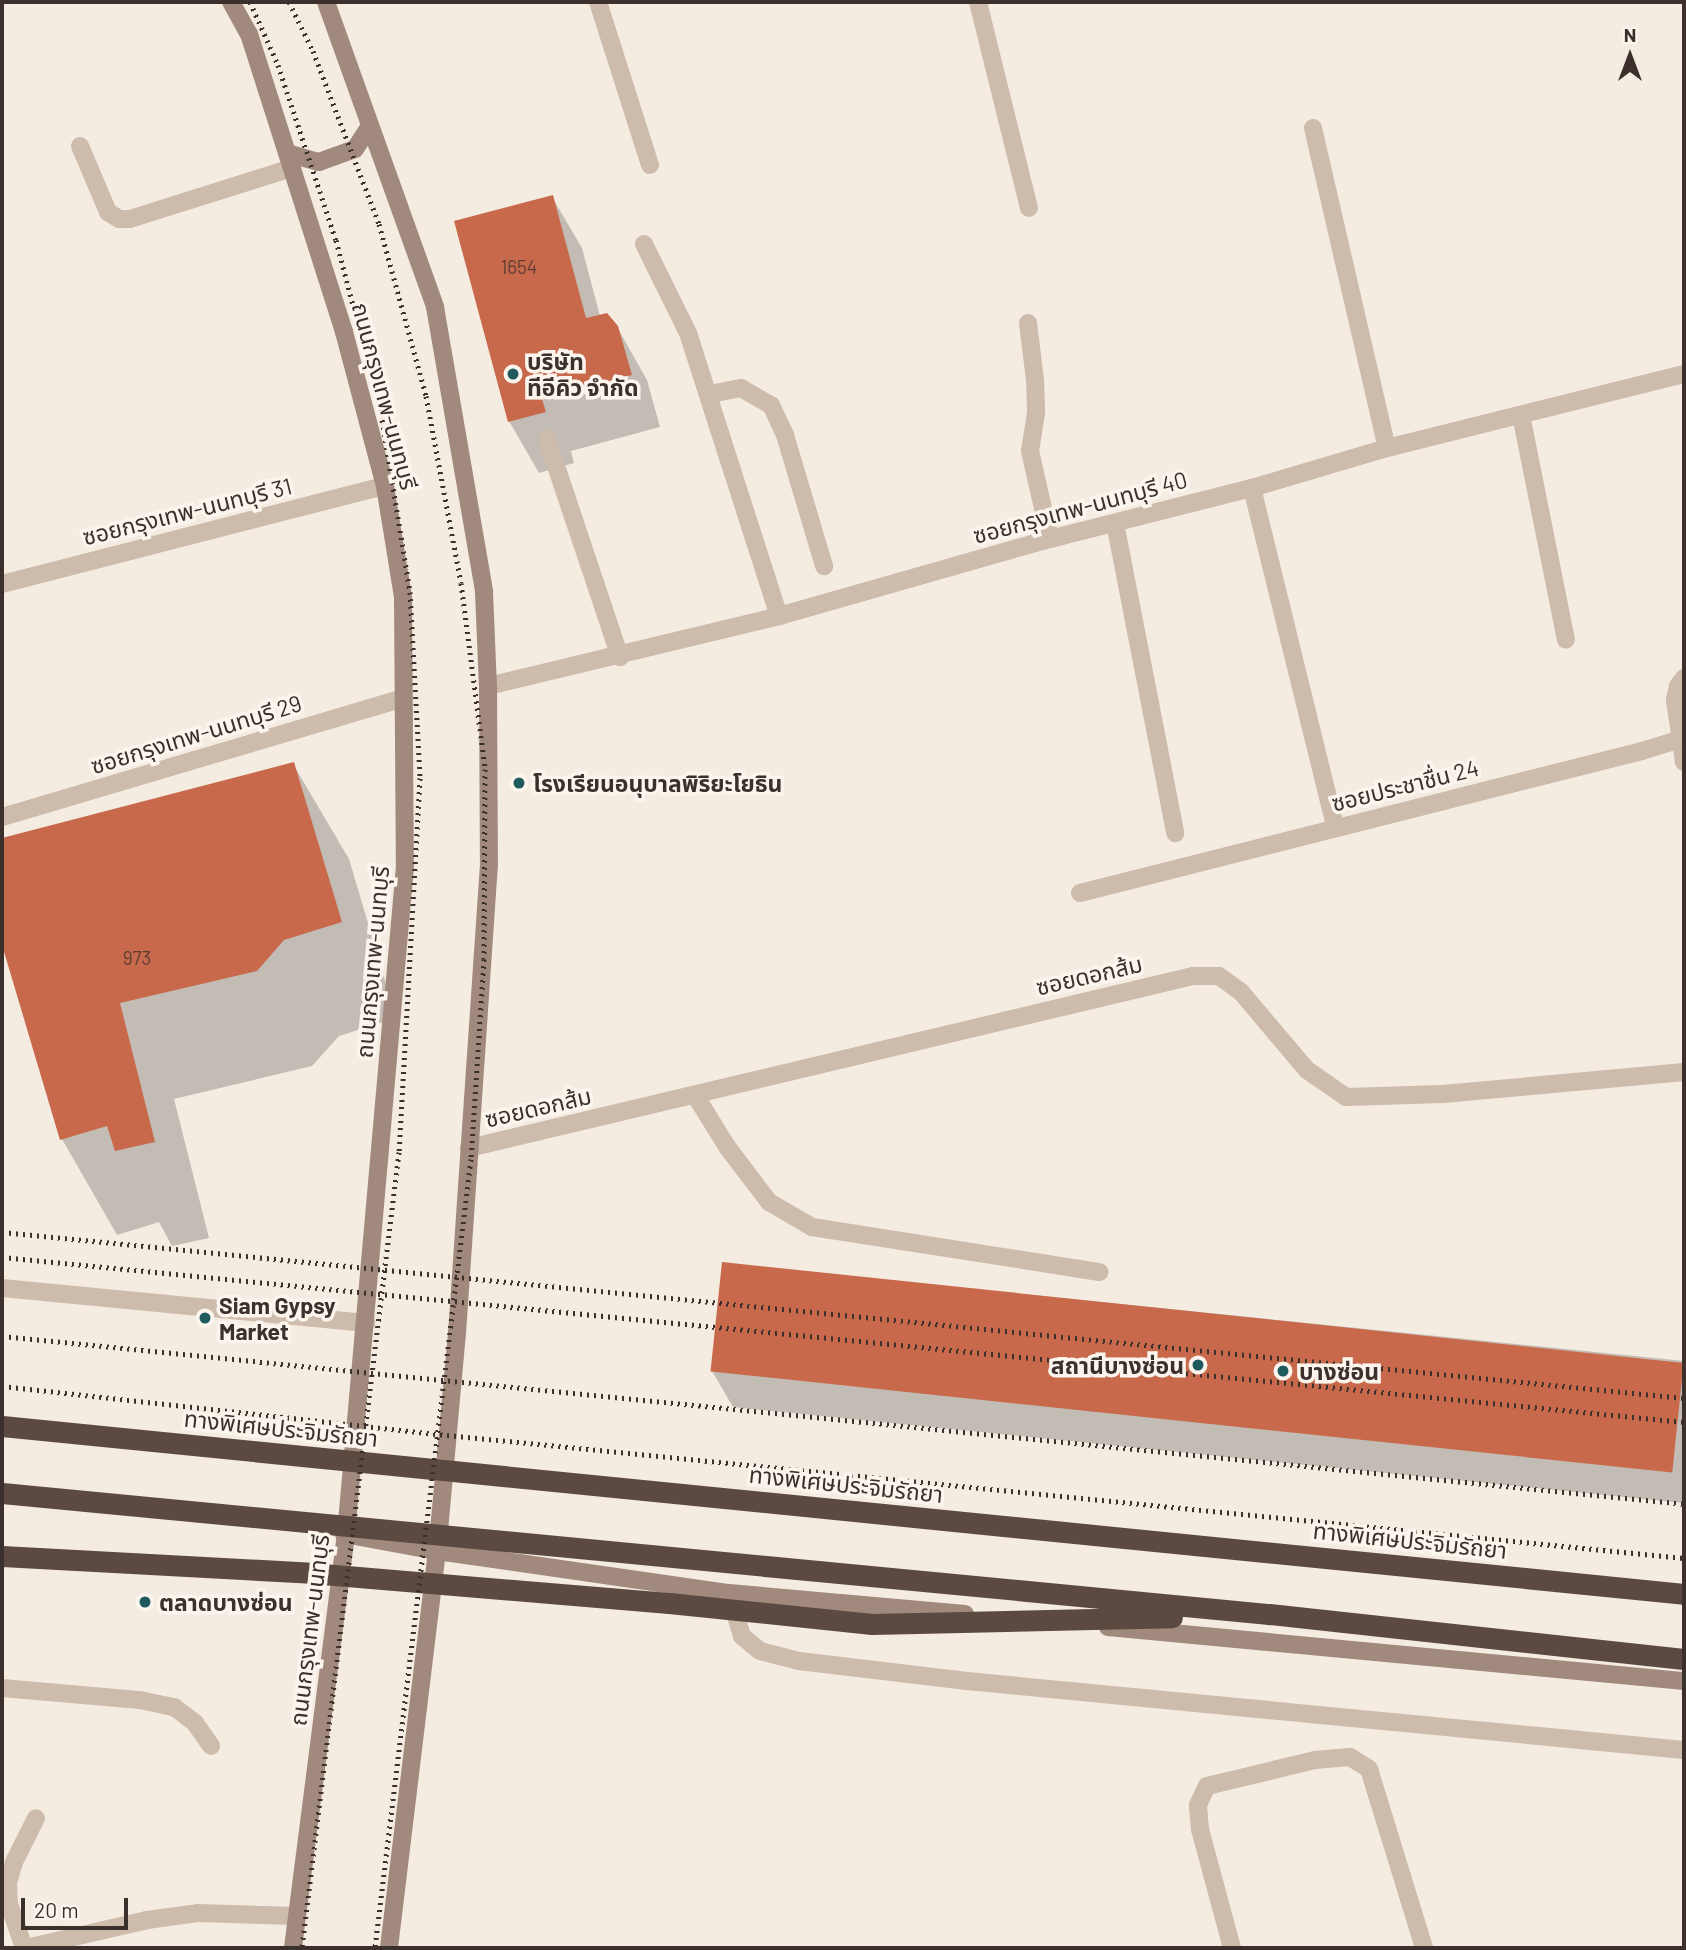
<!DOCTYPE html>
<html>
<head>
<meta charset="utf-8">
<style>
	body { margin:0 }
	#map { position:relative; width:1686px; height:1950px; overflow:hidden; background:#f4ebe1; font-family:Barlow,"Noto Sans Thai",sans-serif }
	div>[style] { position:absolute }
	[style*='--x'] { left:calc(var(--x)*1px); top:calc(var(--y)*1px); width:calc(var(--w)*1px); rotate:calc(var(--a)*1deg) }
	.shadow>* { inset:0; background:#0003 }
	.building>* { inset:0; background:#c8694b; transform-origin:0 0 }
	.lane>* { height:18px; margin:-9px; padding:0 9px; transform-origin:9px; border-radius:9px; background:#cdbbac }
	.street>* { height:18px; margin:-9px; padding:0 9px; transform-origin:9px; border-radius:9px; background:#cdbbac }
	.secondary>* { height:18px; margin:-9px; padding:0 9px; transform-origin:9px; border-radius:9px; background:#a18a7d }
	.highway>* { height:21px; margin:-10.5px; padding:0 10.5px; transform-origin:10.5px; border-radius:10.5px; background:#5c4a42 }
	.rail>* { height:5px; margin-top:-2.5px; transform-origin:0; background:repeating-linear-gradient(90deg,#3b302b 0 2px,transparent 0 7px) }
	.dots>* { width:19px; height:19px; translate:-50% -50%; box-sizing:border-box; border:4px solid #fbf5ee; border-radius:50% }
	span { translate:-50% -50%; white-space:nowrap; text-align:center; line-height:1.15; -webkit-text-stroke:7px #fbf5ee; paint-order:stroke }
	.number-label { font-size:19px; color:#5e3e33 }
	.number-label span { -webkit-text-stroke-width:0 }
	.poi-label { font-size:23px; color:#3b302b; font-weight:700 }
	.left { translate:0 -50%; text-align:left }
	.right { translate:-100% -50%; text-align:right }
	.street-label { font-size:23px; color:#3b302b }
	.frame { position:absolute; inset:0; border:4px solid #3b302b; pointer-events:none }
	.north { position:absolute; left:1595px; top:21px; width:70px; height:70px; -webkit-text-stroke:5px #fbf5ee; paint-order:stroke; rotate:0deg; font-size:19px; font-weight:700; line-height:28px; text-align:center; color:#3b302b }
	.north::after { content:''; display:block; margin:auto; width:24px; height:32px; background:#3b302b; clip-path:polygon(50% 0,100% 100%,50% 72%,0 100%) }
	.scale { position:absolute; left:21px; top:1898px; width:107px; height:32px; box-sizing:border-box; border:4px solid #3b302b; border-top:0; padding-left:9px; font-size:21px; line-height:24px; white-space:nowrap; color:#3b302b; -webkit-text-stroke:5px #fbf5ee; paint-order:stroke }
</style>
</head>
<body>
<div id="map">
	<div class="shadow">
		<i style="clip-path:polygon(552px 197px,582px 248px,600px 316px,617px 327px,647px 380px,660px 427px,571px 451px,574px 463px,539px 473px,509px 421px)"></i>
		<i style="clip-path:polygon(293px 764px,349px 859px,396px 1018px,339px 1036px,312px 1066px,174px 1099px,209px 1238px,172px 1246px,159px 1222px,117px 1235px,62px 1139px,2px 939px,2px 839px)"></i>
		<i style="clip-path:polygon(724px 1264px,1684px 1361px,1684px 1503px,733px 1407px,712px 1371px)"></i>
	</div>
	<div class="building">
		<i style="clip-path:polygon(553px 195px,586px 318px,607px 313px,618px 326px,632px 375px,542px 399px,546px 412px,508px 422px,454px 221px)"></i>
		<i style="clip-path:polygon(294px 762px,342px 922px,284px 940px,257px 971px,120px 1003px,155px 1142px,115px 1151px,107px 1126px,60px 1140px,2px 945px,2px 838px)"></i>
		<i style="left:722px;top:1262px;width:967px;height:110px;rotate:6deg"></i>
	</div>
	<div class="lane">
		<i style="--x:1313;--y:128;--w:328;--a:77"></i>
		<i style="--x:644;--y:244;--w:99;--a:63.7"></i>
		<i style="--x:688;--y:333;--w:297;--a:72.2"></i>
		<i style="--x:1028;--y:323;--w:57;--a:83"></i>
		<i style="--x:1035;--y:380;--w:33;--a:88"></i>
		<i style="--x:1036;--y:413;--w:38;--a:99"></i>
		<i style="--x:1030;--y:451;--w:90;--a:77.2"></i>
		<i style="--x:710;--y:394;--w:32;--a:-11"></i>
		<i style="--x:741;--y:388;--w:34;--a:30"></i>
		<i style="--x:771;--y:405;--w:33;--a:65"></i>
		<i style="--x:785;--y:435;--w:137;--a:73.4"></i>
		<i style="--x:547;--y:439;--w:230;--a:71.5"></i>
		<i style="--x:1681;--y:739;--w:23;--a:83"></i>
		<i style="--x:731;--y:1600;--w:38;--a:73"></i>
		<i style="--x:742;--y:1636;--w:23;--a:40"></i>
		<i style="--x:760;--y:1651;--w:40;--a:14.4"></i>
		<i style="--x:799;--y:1661;--w:169;--a:6.8"></i>
		<i style="--x:967;--y:1681;--w:720;--a:5.5"></i>
	</div>
	<div class="street">
		<i style="--x:598;--y:2;--w:171;--a:72.3"></i>
		<i style="--x:978;--y:2;--w:212;--a:76.1"></i>
		<i style="--x:80;--y:146;--w:72;--a:67"></i>
		<i style="--x:108;--y:212;--w:13;--a:32"></i>
		<i style="--x:119;--y:219;--w:11;--a:0"></i>
		<i style="--x:130;--y:219;--w:170;--a:-17.5"></i>
		<i style="--x:1521;--y:415;--w:229;--a:78.7"></i>
		<i style="--x:1252;--y:488;--w:349;--a:76.2"></i>
		<i style="--x:1115;--y:523;--w:316;--a:79"></i>
		<i style="--x:2;--y:584;--w:395;--a:-14.4"></i>
		<i style="--x:488;--y:686;--w:299;--a:-13.5"></i>
		<i style="--x:779;--y:616;--w:282;--a:-15.9"></i>
		<i style="--x:1050;--y:539;--w:208;--a:-14.2"></i>
		<i style="--x:1252;--y:488;--w:141;--a:-16.5"></i>
		<i style="--x:1387;--y:448;--w:306;--a:-14"></i>
		<i style="--x:2;--y:817;--w:419;--a:-16.5"></i>
		<i style="--x:1080;--y:893;--w:580;--a:-14.18"></i>
		<i style="--x:1642;--y:751;--w:41;--a:-17.1"></i>
		<i style="--x:1681;--y:739;--w:39;--a:-99"></i>
		<i style="--x:1675;--y:700;--w:14;--a:-78"></i>
		<i style="--x:1678;--y:686;--w:10;--a:-53"></i>
		<i style="--x:695;--y:1095;--w:62;--a:58.1"></i>
		<i style="--x:728;--y:1148;--w:68;--a:52.8"></i>
		<i style="--x:769;--y:1202;--w:50;--a:30.2"></i>
		<i style="--x:812;--y:1227;--w:291;--a:8.9"></i>
		<i style="--x:469;--y:1148;--w:744;--a:-13.36"></i>
		<i style="--x:1193;--y:976;--w:26;--a:0"></i>
		<i style="--x:1219;--y:976;--w:27;--a:36"></i>
		<i style="--x:1241;--y:992;--w:102;--a:49.8"></i>
		<i style="--x:1307;--y:1070;--w:47;--a:34.7"></i>
		<i style="--x:1346;--y:1097;--w:97;--a:-1.8"></i>
		<i style="--x:1443;--y:1094;--w:242;--a:-5.2"></i>
		<i style="--x:2;--y:1288;--w:366;--a:5.5"></i>
		<i style="--x:2;--y:1688;--w:139;--a:5"></i>
		<i style="--x:140;--y:1700;--w:35;--a:12"></i>
		<i style="--x:174;--y:1707;--w:26;--a:37"></i>
		<i style="--x:195;--y:1723;--w:28;--a:55"></i>
		<i style="--x:24;--y:1948;--w:46;--a:-108.8"></i>
		<i style="--x:9;--y:1904;--w:22;--a:-93"></i>
		<i style="--x:8;--y:1882;--w:21;--a:-73"></i>
		<i style="--x:14;--y:1862;--w:49;--a:-63.4"></i>
		<i style="--x:26;--y:1948;--w:124;--a:-13"></i>
		<i style="--x:147;--y:1920;--w:51;--a:-7.8"></i>
		<i style="--x:198;--y:1913;--w:99;--a:1.7"></i>
		<i style="--x:1232;--y:1948;--w:123;--a:-105.1"></i>
		<i style="--x:1200;--y:1829;--w:24;--a:-95"></i>
		<i style="--x:1198;--y:1805;--w:21;--a:-65"></i>
		<i style="--x:1207;--y:1786;--w:111;--a:-13.5"></i>
		<i style="--x:1315;--y:1760;--w:35;--a:-5"></i>
		<i style="--x:1350;--y:1757;--w:22;--a:32"></i>
		<i style="--x:1369;--y:1769;--w:187;--a:72.9"></i>
	</div>
	<div class="secondary">
		<i style="--x:231;--y:2;--w:37;--a:61"></i>
		<i style="--x:249;--y:34;--w:313;--a:72.3"></i>
		<i style="--x:344;--y:332;--w:159;--a:75.1"></i>
		<i style="--x:385;--y:486;--w:112;--a:80.8"></i>
		<i style="--x:403;--y:597;--w:269;--a:89.6"></i>
		<i style="--x:405;--y:866;--w:671;--a:95.05"></i>
		<i style="--x:346;--y:1534;--w:417;--a:97.3"></i>
		<i style="--x:326;--y:2;--w:324;--a:70.3"></i>
		<i style="--x:435;--y:307;--w:289;--a:80.2"></i>
		<i style="--x:484;--y:592;--w:94;--a:87.6"></i>
		<i style="--x:488;--y:686;--w:178;--a:89.7"></i>
		<i style="--x:489;--y:864;--w:470;--a:93.9"></i>
		<i style="--x:457;--y:1333;--w:219;--a:95.2"></i>
		<i style="--x:437;--y:1551;--w:400;--a:96.9"></i>
		<i style="--x:287;--y:153;--w:33;--a:16"></i>
		<i style="--x:319;--y:162;--w:38;--a:-20"></i>
		<i style="--x:355;--y:149;--w:27;--a:-57"></i>
		<i style="--x:344;--y:1534;--w:95;--a:10.4"></i>
		<i style="--x:437;--y:1551;--w:295;--a:8.2"></i>
		<i style="--x:729;--y:1593;--w:237;--a:5.1"></i>
		<i style="--x:1108;--y:1627;--w:579;--a:5.36"></i>
	</div>
	<div class="highway">
		<i style="--x:2;--y:1426;--w:1690;--a:5.7"></i>
		<i style="--x:2;--y:1493;--w:1273;--a:5.46"></i>
		<i style="--x:1269;--y:1614;--w:417;--a:6.2"></i>
		<i style="--x:2;--y:1556;--w:309;--a:3.1"></i>
		<i style="--x:311;--y:1573;--w:359;--a:4.8"></i>
		<i style="--x:669;--y:1603;--w:204;--a:5.9"></i>
		<i style="--x:872;--y:1624;--w:300;--a:-1.3"></i>
	</div>
	<div class="rail">
		<i style="--x:250;--y:2;--w:69;--a:66"></i>
		<i style="--x:278;--y:65;--w:184;--a:71.7"></i>
		<i style="--x:336;--y:240;--w:179;--a:75.4"></i>
		<i style="--x:381;--y:413;--w:181;--a:80.8"></i>
		<i style="--x:410;--y:592;--w:186;--a:86.9"></i>
		<i style="--x:420;--y:778;--w:375;--a:93.2"></i>
		<i style="--x:399;--y:1152;--w:802;--a:96.95"></i>
		<i style="--x:289;--y:2;--w:55;--a:63.9"></i>
		<i style="--x:313;--y:51;--w:185;--a:69.1"></i>
		<i style="--x:379;--y:224;--w:178;--a:74.7"></i>
		<i style="--x:426;--y:396;--w:190;--a:79.4"></i>
		<i style="--x:461;--y:583;--w:188;--a:82.6"></i>
		<i style="--x:485;--y:769;--w:190;--a:90.3"></i>
		<i style="--x:484;--y:959;--w:200;--a:93.7"></i>
		<i style="--x:471;--y:1159;--w:795;--a:96.94"></i>
		<i style="--x:2;--y:1232;--w:1690;--a:5.64"></i>
		<i style="--x:2;--y:1257;--w:1690;--a:5.6"></i>
		<i style="--x:2;--y:1336;--w:1690;--a:5.7"></i>
		<i style="--x:2;--y:1386;--w:448;--a:6.3"></i>
		<i style="--x:447;--y:1435;--w:1243;--a:5.68"></i>
	</div>
	<div class="dots">
		<i style="left:513px;top:374px;background:#1f5a5e"></i>
		<i style="left:519px;top:783px;background:#1f5a5e"></i>
		<i style="left:205px;top:1318px;background:#1f5a5e"></i>
		<i style="left:1198px;top:1365px;background:#1f5a5e"></i>
		<i style="left:1283px;top:1371px;background:#1f5a5e"></i>
		<i style="left:145px;top:1602px;background:#1f5a5e"></i>
	</div>
	<div class="number-label">
		<span style="left:519px;top:267px">1654</span>
		<span style="left:137px;top:958px">973</span>
	</div>
	<div class="poi-label">
		<span class="left" style="left:527px;top:374px">บริษัท<br>ทีอีคิว จำกัด</span>
		<span class="left" style="left:533px;top:783px">โรงเรียนอนุบาลพิริยะโยธิน</span>
		<span class="left" style="left:219px;top:1318px">Siam Gypsy<br>Market</span>
		<span class="right" style="left:1184px;top:1365px">สถานีบางซ่อน</span>
		<span class="left" style="left:1299px;top:1371px">บางซ่อน</span>
		<span class="left" style="left:159px;top:1602px">ตลาดบางซ่อน</span>
	</div>
	<div class="street-label">
		<span style="left:385px;top:396px;rotate:75deg">ถนนกรุงเทพ-นนทบุรี</span>
		<span style="left:1080px;top:507px;rotate:-15deg">ซอยกรุงเทพ-นนทบุรี 40</span>
		<span style="left:187px;top:511px;rotate:-14deg">ซอยกรุงเทพ-นนทบุรี 31</span>
		<span style="left:196px;top:734px;rotate:-17deg">ซอยกรุงเทพ-นนทบุรี 29</span>
		<span style="left:1405px;top:785px;rotate:-14deg">ซอยประชาชื่น 24</span>
		<span style="left:372px;top:962px;rotate:-85deg">ถนนกรุงเทพ-นนทบุรี</span>
		<span style="left:1089px;top:975px;rotate:-13deg">ซอยดอกส้ม</span>
		<span style="left:538px;top:1107px;rotate:-13deg">ซอยดอกส้ม</span>
		<span style="left:281px;top:1428px;rotate:6deg">ทางพิเศษประจิมรัถยา</span>
		<span style="left:846px;top:1484px;rotate:6deg">ทางพิเศษประจิมรัถยา</span>
		<span style="left:1410px;top:1540px;rotate:6deg">ทางพิเศษประจิมรัถยา</span>
		<span style="left:309px;top:1630px;rotate:-83deg">ถนนกรุงเทพ-นนทบุรี</span>
	</div>
	<div class="frame"></div>
	<div class="north">N</div>
	<div class="scale">20 m</div>
</div>
</body>
</html>
